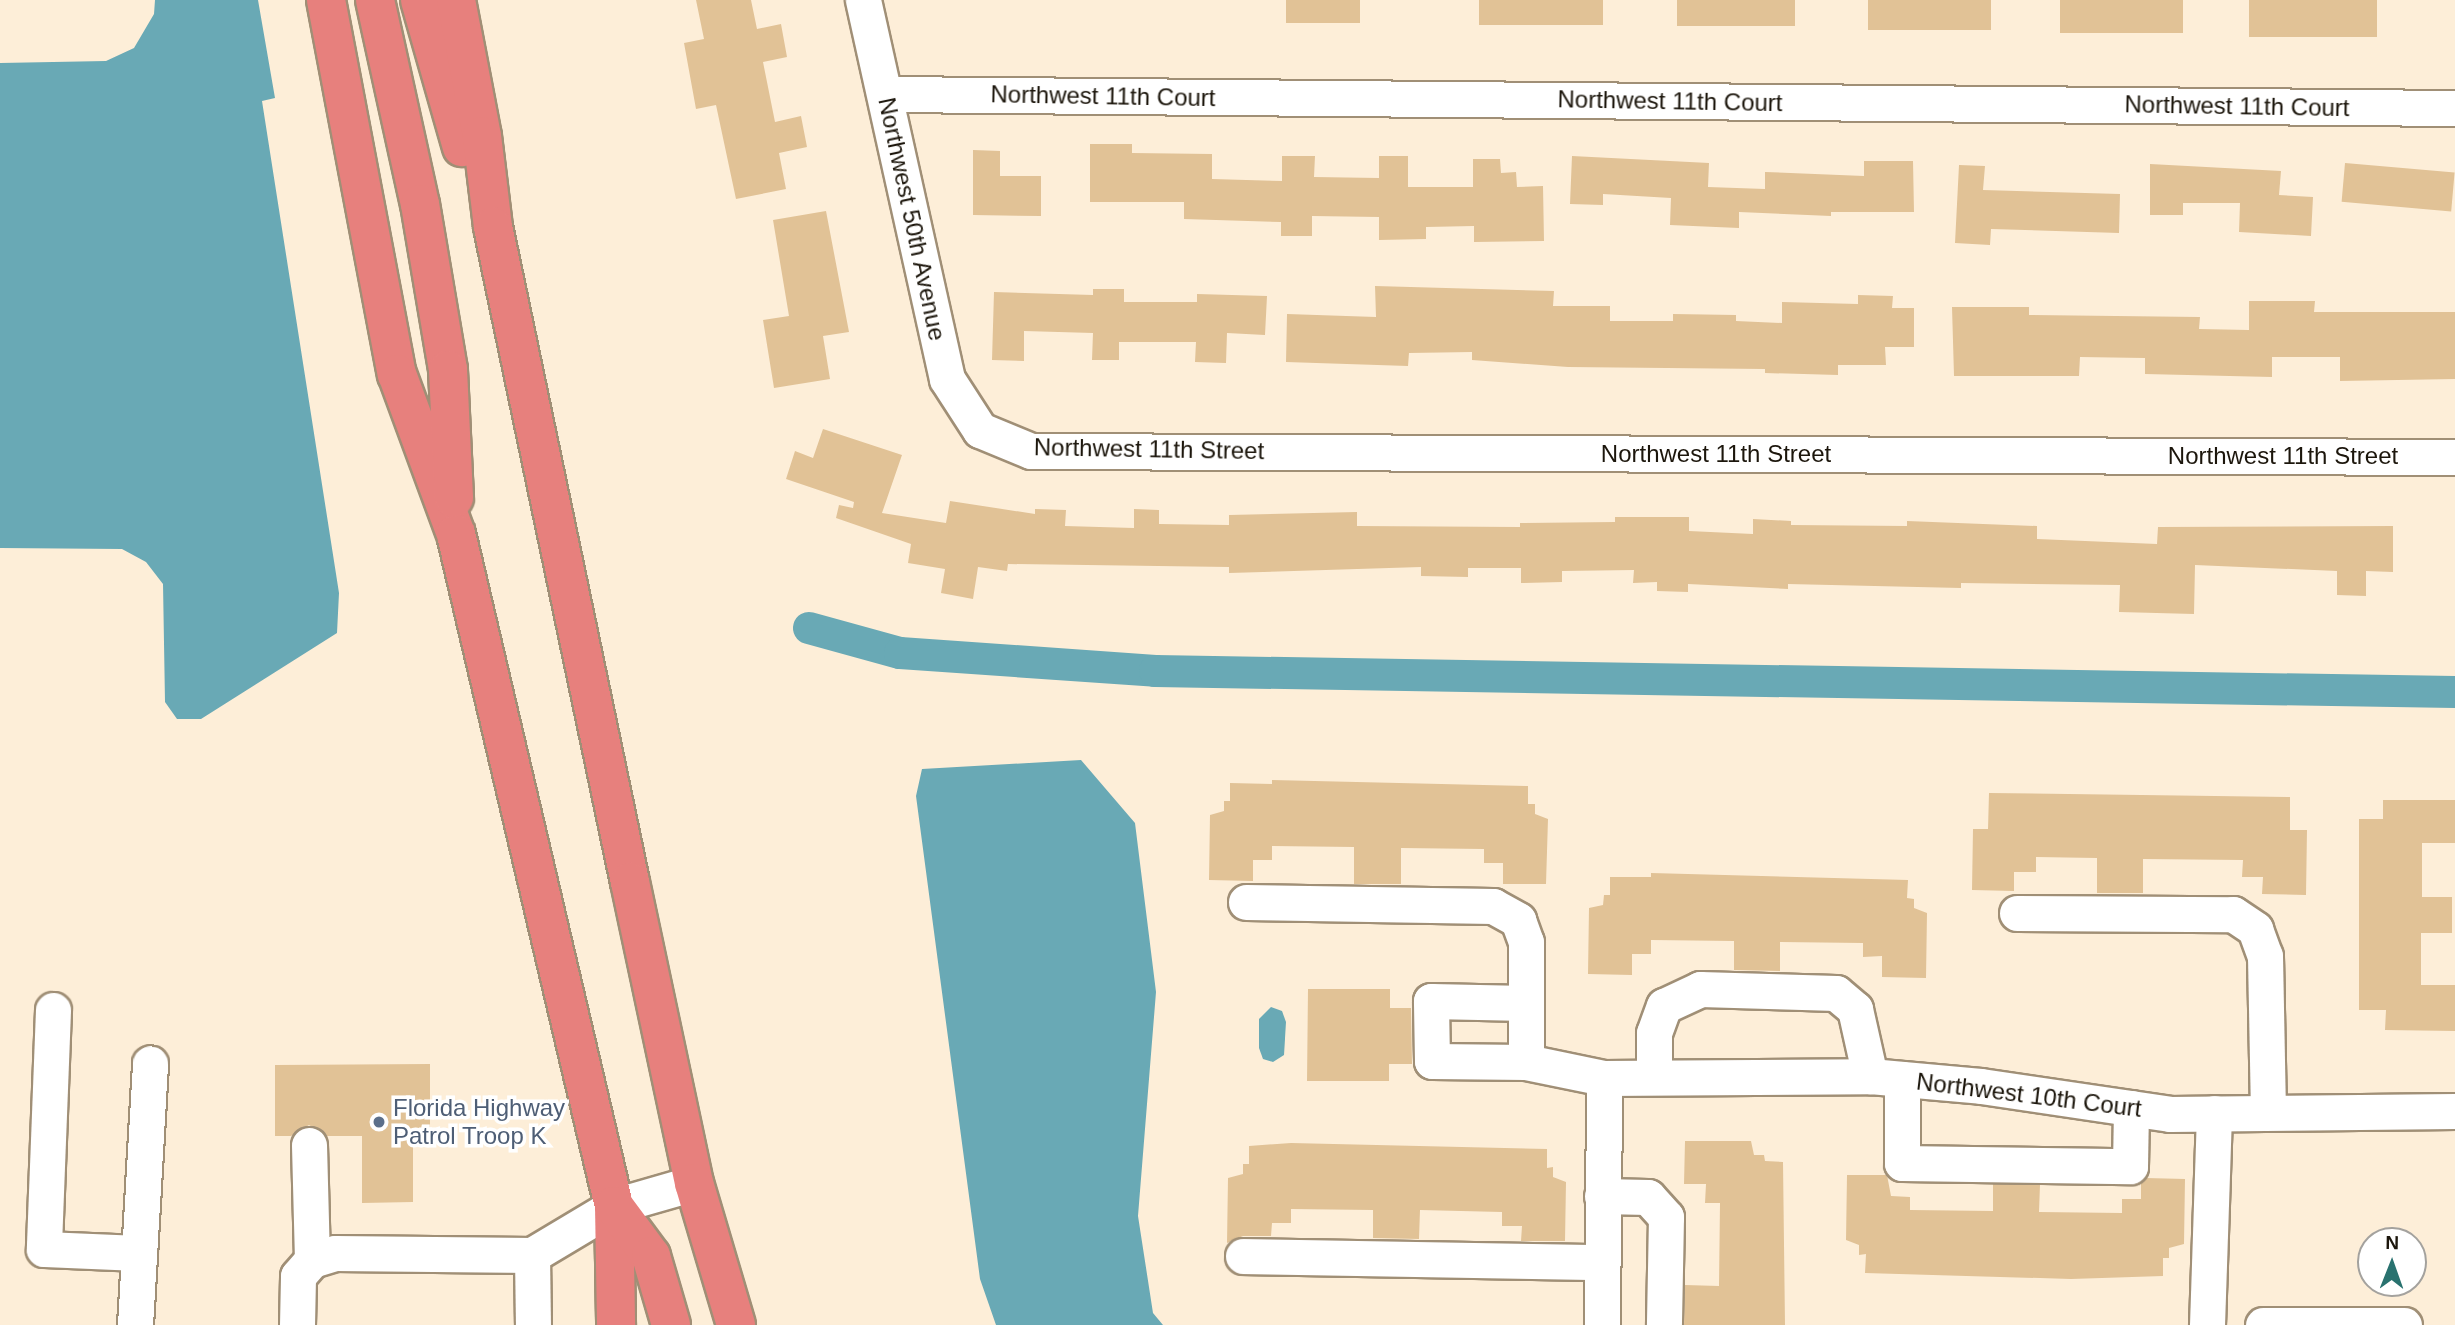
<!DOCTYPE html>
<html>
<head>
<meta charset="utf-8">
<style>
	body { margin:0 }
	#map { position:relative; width:2455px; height:1325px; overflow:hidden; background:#fdeed8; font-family:Arial,sans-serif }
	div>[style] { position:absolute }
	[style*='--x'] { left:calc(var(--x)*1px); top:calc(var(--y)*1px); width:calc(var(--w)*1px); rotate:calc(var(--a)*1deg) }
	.water>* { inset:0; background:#69a9b5 }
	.canal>* { height:32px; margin:-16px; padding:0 16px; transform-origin:16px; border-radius:16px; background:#69a9b5 }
	.building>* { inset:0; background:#e1c296; transform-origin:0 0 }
	.roads { filter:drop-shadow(2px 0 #a08f76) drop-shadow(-2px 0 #a08f76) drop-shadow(0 2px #a08f76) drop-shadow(0 -2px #a08f76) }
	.minor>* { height:35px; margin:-17.5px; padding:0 17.5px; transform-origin:17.5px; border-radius:17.5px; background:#fff }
	.highway>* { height:38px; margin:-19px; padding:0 19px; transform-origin:19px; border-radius:19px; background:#e7807d }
	.dots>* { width:19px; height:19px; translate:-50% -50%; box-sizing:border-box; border:4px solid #fff; border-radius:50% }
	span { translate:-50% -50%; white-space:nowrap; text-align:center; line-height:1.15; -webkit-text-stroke:7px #fff; paint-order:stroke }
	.street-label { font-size:24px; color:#1c160c }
	.service-label { font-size:24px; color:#4e5e75 }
	.left { translate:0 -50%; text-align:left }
	.north { position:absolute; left:2357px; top:1227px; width:70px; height:70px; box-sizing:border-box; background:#fff; border:2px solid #a4a29e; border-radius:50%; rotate:1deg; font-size:19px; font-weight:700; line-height:28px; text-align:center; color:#1c160c }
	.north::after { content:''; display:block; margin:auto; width:24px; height:32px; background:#29726f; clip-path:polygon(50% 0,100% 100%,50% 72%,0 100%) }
</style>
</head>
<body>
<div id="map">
	<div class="water">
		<i style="clip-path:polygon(155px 0,258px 0,275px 98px,262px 101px,339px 593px,337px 633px,201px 719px,177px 719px,165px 702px,163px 584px,146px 562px,122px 549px,0 548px,0 63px,106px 61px,134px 48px,154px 14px)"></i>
		<i style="clip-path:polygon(1081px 760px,1135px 823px,1156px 992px,1138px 1216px,1153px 1313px,1163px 1325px,996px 1325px,980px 1279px,916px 796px,922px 769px)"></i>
		<i style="clip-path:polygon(1271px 1007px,1282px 1011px,1286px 1022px,1284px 1055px,1273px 1062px,1263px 1059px,1259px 1048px,1259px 1019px)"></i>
	</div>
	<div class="canal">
		<i style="--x:809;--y:628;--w:94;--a:15.4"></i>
		<i style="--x:900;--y:653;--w:256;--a:4"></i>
		<i style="--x:1155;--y:671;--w:1300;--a:0.93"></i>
	</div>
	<div class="building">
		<i style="clip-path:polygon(696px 0,751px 0,757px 29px,781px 24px,787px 57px,763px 62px,775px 122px,801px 116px,807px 147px,779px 153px,786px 189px,736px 199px,716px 105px,696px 109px,684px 43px,704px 39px)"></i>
		<i style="left:1286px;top:0;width:74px;height:23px"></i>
		<i style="left:1479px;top:0;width:124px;height:25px"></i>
		<i style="left:1677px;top:0;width:118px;height:26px"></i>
		<i style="left:1868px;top:0;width:123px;height:30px"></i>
		<i style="left:2060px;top:0;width:123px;height:33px"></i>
		<i style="left:2249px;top:0;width:128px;height:37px"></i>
		<i style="clip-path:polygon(1090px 144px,1132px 144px,1132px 153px,1212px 154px,1212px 179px,1282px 181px,1282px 156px,1315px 156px,1314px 177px,1379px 178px,1379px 156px,1408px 156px,1408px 187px,1473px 187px,1473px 159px,1500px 159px,1501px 173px,1516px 172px,1517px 187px,1543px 186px,1544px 241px,1474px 242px,1474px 226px,1426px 227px,1426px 239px,1379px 240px,1379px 217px,1312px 216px,1312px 236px,1281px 236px,1281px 222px,1184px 219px,1184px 202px,1090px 202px)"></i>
		<i style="clip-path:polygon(973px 150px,1000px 151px,1000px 176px,1041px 176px,1041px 216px,973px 215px)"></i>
		<i style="clip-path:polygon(1572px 156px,1709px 163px,1708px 187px,1765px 189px,1765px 172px,1864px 176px,1864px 161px,1913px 161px,1914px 212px,1831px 212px,1831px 216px,1739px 212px,1739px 228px,1670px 225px,1671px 198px,1603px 194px,1603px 205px,1570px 204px)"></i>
		<i style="left:2345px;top:163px;width:110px;height:39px;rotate:5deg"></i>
		<i style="clip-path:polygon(2150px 164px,2281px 171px,2279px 195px,2313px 197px,2311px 236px,2239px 232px,2240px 203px,2183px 203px,2183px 215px,2150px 215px)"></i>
		<i style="clip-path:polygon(1959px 165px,1985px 166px,1983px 190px,2120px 194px,2119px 233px,1991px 229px,1990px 245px,1955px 243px)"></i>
		<i style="clip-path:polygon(826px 211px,849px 332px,823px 336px,830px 379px,774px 388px,763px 320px,789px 316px,773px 220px)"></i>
		<i style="clip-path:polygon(1375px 286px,1554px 291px,1553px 306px,1610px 306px,1610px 321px,1673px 321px,1673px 314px,1736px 315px,1736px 321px,1782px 323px,1782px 302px,1858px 304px,1858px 295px,1893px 296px,1892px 308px,1914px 308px,1914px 347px,1885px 347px,1886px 365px,1838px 365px,1838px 375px,1765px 373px,1765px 369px,1568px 367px,1472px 360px,1472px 352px,1409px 353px,1408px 366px,1286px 362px,1287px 314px,1376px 317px)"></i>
		<i style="clip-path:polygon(1093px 289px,1124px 289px,1124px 302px,1197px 302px,1197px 294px,1267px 296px,1265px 335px,1227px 333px,1226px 363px,1195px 362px,1196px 342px,1119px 342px,1119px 360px,1092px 360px,1093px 333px,1024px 331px,1024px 361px,992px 360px,994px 292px,1093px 295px)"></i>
		<i style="clip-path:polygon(2249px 301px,2315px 301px,2314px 312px,2455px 312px,2455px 379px,2340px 381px,2340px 357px,2272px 357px,2272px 377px,2145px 374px,2145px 358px,2080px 357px,2079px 376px,1954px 376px,1952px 307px,2029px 307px,2029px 315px,2200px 317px,2199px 329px,2249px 330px)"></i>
		<i style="clip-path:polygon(823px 429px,902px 455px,882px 513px,946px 523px,950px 501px,1035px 514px,1035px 509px,1066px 510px,1065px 526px,1134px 528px,1134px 509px,1159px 510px,1159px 524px,1229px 525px,1229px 515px,1357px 512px,1357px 526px,1520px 527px,1520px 523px,1615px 522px,1615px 517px,1689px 517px,1689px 531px,1753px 534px,1753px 519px,1791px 521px,1791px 525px,1907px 526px,1907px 521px,2037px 526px,2037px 539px,2157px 544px,2158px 527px,2393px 526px,2393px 572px,2366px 571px,2366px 596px,2337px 595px,2337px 571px,2195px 565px,2194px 614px,2119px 612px,2120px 585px,1961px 583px,1961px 588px,1788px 584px,1788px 589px,1688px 584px,1688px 592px,1657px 591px,1657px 582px,1633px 583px,1634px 570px,1562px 571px,1562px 582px,1521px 583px,1521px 568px,1468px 568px,1468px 577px,1421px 576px,1421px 567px,1229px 573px,1229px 567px,1008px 564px,1007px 571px,978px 567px,973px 599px,941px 593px,945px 569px,908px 563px,911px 544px,836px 518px,839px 505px,853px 508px,854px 502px,786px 479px,795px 451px,813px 458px)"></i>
		<i style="clip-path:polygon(1272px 780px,1528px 786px,1528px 804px,1535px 804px,1535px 814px,1548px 819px,1546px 884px,1503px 884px,1503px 863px,1484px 863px,1484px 849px,1401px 848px,1401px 884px,1354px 884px,1354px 847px,1272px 846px,1272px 860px,1253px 860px,1253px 881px,1209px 880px,1210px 815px,1224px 811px,1224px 801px,1230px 801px,1230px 783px,1272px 784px)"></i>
		<i style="clip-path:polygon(1989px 793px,2290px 797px,2290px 830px,2307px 830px,2306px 895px,2262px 894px,2263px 877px,2242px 877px,2243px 860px,2143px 859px,2143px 893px,2097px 893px,2097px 858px,2036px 857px,2036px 872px,2014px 872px,2014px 891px,1972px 890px,1973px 829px,1988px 829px)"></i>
		<i style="clip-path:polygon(2383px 800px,2455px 800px,2455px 843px,2422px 843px,2422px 897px,2452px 897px,2452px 933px,2421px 933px,2421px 985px,2455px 985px,2455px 1031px,2385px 1030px,2386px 1010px,2359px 1010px,2359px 819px,2383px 819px)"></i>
		<i style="clip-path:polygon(1651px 873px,1908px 880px,1907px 898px,1914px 899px,1914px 908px,1927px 913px,1926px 978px,1882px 977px,1882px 956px,1863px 957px,1863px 943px,1780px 942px,1780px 971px,1734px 970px,1734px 941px,1651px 940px,1651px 954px,1632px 954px,1632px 975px,1588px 974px,1589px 908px,1603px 905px,1604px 895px,1610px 895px,1610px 877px,1651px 877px)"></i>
		<i style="clip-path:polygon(1308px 989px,1390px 989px,1390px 1008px,1411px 1008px,1412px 1064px,1389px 1064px,1389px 1081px,1307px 1081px)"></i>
		<i style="clip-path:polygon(430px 1064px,430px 1141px,413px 1141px,413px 1202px,362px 1203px,362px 1136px,327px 1136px,309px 1125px,291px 1136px,275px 1136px,275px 1065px)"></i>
		<i style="clip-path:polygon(1685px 1141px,1751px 1141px,1754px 1155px,1764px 1155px,1765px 1161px,1783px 1162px,1785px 1325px,1684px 1325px,1685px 1285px,1719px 1286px,1720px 1203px,1705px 1203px,1706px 1184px,1684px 1184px)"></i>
		<i style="clip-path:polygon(1291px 1143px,1547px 1149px,1547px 1168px,1553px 1167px,1553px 1177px,1566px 1182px,1565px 1241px,1521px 1241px,1522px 1226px,1502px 1226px,1502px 1212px,1420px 1210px,1419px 1239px,1373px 1238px,1373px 1210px,1291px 1209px,1291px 1223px,1272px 1223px,1271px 1236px,1243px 1236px,1227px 1243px,1228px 1178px,1243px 1174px,1243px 1164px,1249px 1164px,1249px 1146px)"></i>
		<i style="clip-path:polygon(1847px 1175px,1887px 1175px,1891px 1196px,1910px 1197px,1910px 1210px,1993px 1211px,1993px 1184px,2040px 1185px,2039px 1212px,2122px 1213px,2122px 1199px,2141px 1199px,2141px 1183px,2146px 1178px,2185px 1179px,2184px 1244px,2169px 1248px,2169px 1258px,2163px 1258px,2163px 1276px,2071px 1279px,1865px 1273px,1866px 1254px,1859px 1255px,1859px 1245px,1846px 1240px)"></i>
	</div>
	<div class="roads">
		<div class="minor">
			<i style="--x:863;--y:0;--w:388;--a:77.5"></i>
			<i style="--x:947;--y:379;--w:61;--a:57.1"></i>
			<i style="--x:980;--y:430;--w:55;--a:22.4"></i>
			<i style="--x:1031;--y:451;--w:1424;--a:0.24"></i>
			<i style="--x:885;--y:94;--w:1570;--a:0.51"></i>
			<i style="--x:1246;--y:902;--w:247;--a:0.9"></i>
			<i style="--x:1493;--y:906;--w:29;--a:29"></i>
			<i style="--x:1518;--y:920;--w:23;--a:70"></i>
			<i style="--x:1526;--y:942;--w:120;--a:90"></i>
			<i style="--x:1526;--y:1062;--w:80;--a:11.6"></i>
			<i style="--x:1604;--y:1078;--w:266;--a:-0.4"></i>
			<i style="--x:1870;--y:1076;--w:111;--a:5.1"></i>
			<i style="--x:1981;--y:1086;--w:191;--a:8.4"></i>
			<i style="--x:2170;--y:1114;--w:285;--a:-0.6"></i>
			<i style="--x:2017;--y:913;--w:216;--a:0.3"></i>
			<i style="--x:2233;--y:914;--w:27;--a:34"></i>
			<i style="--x:2255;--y:929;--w:29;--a:70"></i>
			<i style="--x:2265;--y:956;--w:156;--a:88.9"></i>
			<i style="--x:53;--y:1010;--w:239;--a:92.2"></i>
			<i style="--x:44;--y:1249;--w:95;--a:2.4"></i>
			<i style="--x:1526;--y:1062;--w:94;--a:-179.4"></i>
			<i style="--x:1432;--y:1061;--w:60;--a:-91"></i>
			<i style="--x:1431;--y:1001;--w:95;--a:1.2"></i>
			<i style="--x:1654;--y:1075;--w:42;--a:-90"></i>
			<i style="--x:1654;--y:1033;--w:29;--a:-70"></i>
			<i style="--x:1664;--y:1006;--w:40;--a:-25"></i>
			<i style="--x:1700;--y:989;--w:136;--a:1.7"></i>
			<i style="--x:1836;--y:993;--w:25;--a:40"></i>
			<i style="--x:1855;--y:1009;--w:69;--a:77.4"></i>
			<i style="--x:1902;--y:1079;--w:84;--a:90"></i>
			<i style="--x:1902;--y:1163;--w:228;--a:0.8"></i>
			<i style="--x:2130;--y:1166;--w:58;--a:-89"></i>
			<i style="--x:309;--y:1145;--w:115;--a:88.5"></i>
			<i style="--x:1602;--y:1196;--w:46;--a:1.2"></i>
			<i style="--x:1648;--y:1197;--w:27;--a:48"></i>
			<i style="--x:1666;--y:1217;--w:108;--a:91.1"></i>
			<i style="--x:532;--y:1255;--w:70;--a:89.2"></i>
			<i style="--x:1243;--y:1256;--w:359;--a:1"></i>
			<i style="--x:135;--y:1325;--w:262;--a:-86.7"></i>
			<i style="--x:297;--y:1325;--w:49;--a:-88.8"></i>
			<i style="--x:298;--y:1276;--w:21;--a:-49"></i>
			<i style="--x:312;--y:1260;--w:24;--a:-17"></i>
			<i style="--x:335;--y:1253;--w:197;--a:0.6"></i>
			<i style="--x:532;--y:1255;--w:96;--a:-30.9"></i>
			<i style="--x:614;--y:1206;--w:83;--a:-16"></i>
			<i style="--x:1602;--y:1325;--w:247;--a:-89.5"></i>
			<i style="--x:2207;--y:1325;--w:212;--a:-88.1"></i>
			<i style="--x:2263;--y:1325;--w:141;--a:0"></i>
		</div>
		<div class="highway">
			<i style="--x:326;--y:0;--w:381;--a:79.3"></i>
			<i style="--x:397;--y:374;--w:171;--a:69.8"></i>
			<i style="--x:456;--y:534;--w:690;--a:76.77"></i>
			<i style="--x:614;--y:1206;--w:119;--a:89"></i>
			<i style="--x:375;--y:0;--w:209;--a:77.6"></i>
			<i style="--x:420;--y:204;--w:168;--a:80.4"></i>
			<i style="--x:448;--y:370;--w:128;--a:87.3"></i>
			<i style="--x:420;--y:0;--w:153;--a:74.1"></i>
			<i style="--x:456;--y:0;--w:138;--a:79.2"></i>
			<i style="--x:482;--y:136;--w:92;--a:83.1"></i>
			<i style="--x:493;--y:227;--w:669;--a:78.19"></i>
			<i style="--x:630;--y:882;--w:308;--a:78"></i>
			<i style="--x:694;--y:1183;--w:148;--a:73.5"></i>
			<i style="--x:614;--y:1206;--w:62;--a:53.5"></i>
			<i style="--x:651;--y:1256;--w:72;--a:73.8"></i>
		</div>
	</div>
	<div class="dots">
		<i style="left:379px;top:1122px;background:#5c6f8a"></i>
	</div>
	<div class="street-label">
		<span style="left:1103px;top:96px;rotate:1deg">Northwest 11th Court</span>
		<span style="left:1670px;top:101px;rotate:1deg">Northwest 11th Court</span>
		<span style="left:2237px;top:106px;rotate:1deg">Northwest 11th Court</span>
		<span style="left:912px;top:219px;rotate:78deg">Northwest 50th Avenue</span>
		<span style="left:1149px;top:449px;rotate:1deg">Northwest 11th Street</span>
		<span style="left:1716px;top:454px">Northwest 11th Street</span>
		<span style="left:2283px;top:456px">Northwest 11th Street</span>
		<span style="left:2029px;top:1095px;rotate:7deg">Northwest 10th Court</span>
	</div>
	<div class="service-label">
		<span class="left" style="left:393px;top:1122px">Florida Highway<br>Patrol Troop K</span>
	</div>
	<div class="north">N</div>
</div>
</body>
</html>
